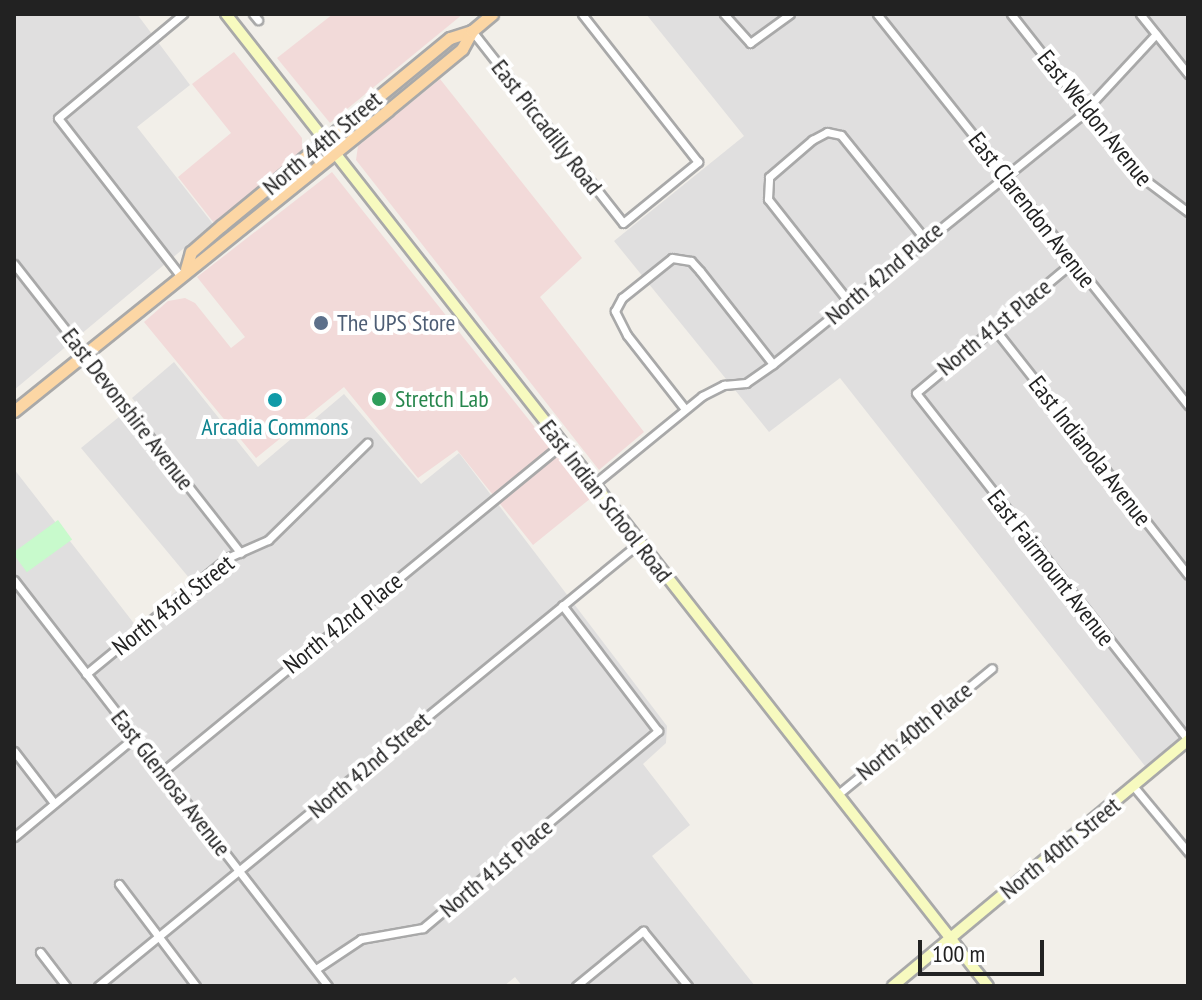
<!DOCTYPE html>
<html>
<head>
<meta charset="utf-8">
<style>
	body { margin:0 }
	#map { position:relative; width:1202px; height:1000px; overflow:hidden; background:#f2efe9; font-family:"PT Sans Narrow",sans-serif }
	div>[style] { position:absolute }
	[style*='--x'] { left:calc(var(--x)*1px); top:calc(var(--y)*1px); width:calc(var(--w)*1px); rotate:calc(var(--a)*1deg) }
	.residential>* { inset:0; background:#e0dfdf }
	.commercial>* { inset:0; background:#f2dad9 }
	.park>* { inset:0; background:#c8facc; transform-origin:0 0 }
	.roads { filter:drop-shadow(2px 0 #a9a9a9) drop-shadow(-2px 0 #a9a9a9) drop-shadow(0 2px #a9a9a9) drop-shadow(0 -2px #a9a9a9) }
	.street>* { height:7px; margin:-3.5px; padding:0 3.5px; transform-origin:3.5px; border-radius:3.5px; background:#fff }
	.secondary>* { height:10px; margin:-5px; padding:0 5px; transform-origin:5px; border-radius:5px; background:#f7fabf }
	.primary>* { height:11px; margin:-5.5px; padding:0 5.5px; transform-origin:5.5px; border-radius:5.5px; background:#fcd6a4 }
	.dots>* { width:22px; height:22px; translate:-50% -50%; box-sizing:border-box; border:4px solid #fff; border-radius:50% }
	span { translate:-50% -50%; white-space:nowrap; text-align:center; line-height:1.15; -webkit-text-stroke:8px #fff; paint-order:stroke }
	.street-label { font-size:24px; color:#222 }
	.service-label { font-size:24px; color:#4e5e75 }
	.left { translate:0 -50%; text-align:left }
	.leisure-label { font-size:24px; color:#27864d }
	.culture-label { font-size:24px; color:#0d838f }
	.frame { position:absolute; inset:0; border:16px solid #222; pointer-events:none }
	.scale { position:absolute; left:918px; top:940px; width:126px; height:36px; box-sizing:border-box; border:4px solid #222; border-top:0; padding-left:10px; font-size:24px; line-height:28px; white-space:nowrap; color:#222; -webkit-text-stroke:6px #fff; paint-order:stroke }
</style>
</head>
<body>
<div id="map">
	<div class="residential">
		<i style="clip-path:polygon(14px 14px,137px 14px,190px 85px,137px 127px,213px 224px,14px 390px)"></i>
		<i style="clip-path:polygon(646px 14px,1188px 14px,1188px 731px,1145px 766px,840px 378px,769px 432px,614px 241px,744px 136px)"></i>
		<i style="clip-path:polygon(174px 362px,258px 467px,344px 394px,421px 484px,459px 453px,667px 726px,666px 743px,643px 764px,690px 825px,652px 856px,755px 986px,522px 986px,515px 977px,504px 986px,14px 986px,14px 469px,136px 626px,190px 579px,81px 448px,136px 403px,132px 398px)"></i>
	</div>
	<div class="commercial">
		<i style="clip-path:polygon(333px 14px,463px 14px,330px 123px,277px 58px)"></i>
		<i style="clip-path:polygon(234px 52px,302px 138px,302px 151px,214px 223px,178px 177px,231px 133px,192px 84px)"></i>
		<i style="clip-path:polygon(440px 79px,582px 258px,540px 297px,644px 432px,599px 470px,356px 160px,358px 146px)"></i>
		<i style="clip-path:polygon(332px 172px,591px 498px,533px 545px,457px 450px,418px 478px,344px 387px,256px 458px,144px 322px,168px 301px,185px 298px,195px 303px,231px 348px,245px 337px,197px 277px)"></i>
	</div>
	<div class="park">
		<i style="left:58px;top:520px;width:24px;height:56px;rotate:54deg"></i>
	</div>
	<div class="roads">
		<div class="street">
			<i style="--x:253;--y:14;--w:8;--a:50"></i>
			<i style="--x:724;--y:14;--w:39;--a:48"></i>
			<i style="--x:750;--y:43;--w:49;--a:-35.9"></i>
			<i style="--x:877;--y:14;--w:500;--a:51.5"></i>
			<i style="--x:1011;--y:14;--w:202;--a:51.8"></i>
			<i style="--x:1136;--y:173;--w:65;--a:36.9"></i>
			<i style="--x:1140;--y:14;--w:77;--a:51.3"></i>
			<i style="--x:472;--y:31;--w:244;--a:51.8"></i>
			<i style="--x:623;--y:223;--w:97;--a:-39.1"></i>
			<i style="--x:698;--y:162;--w:188;--a:-128.1"></i>
			<i style="--x:1073;--y:262;--w:204;--a:140.2"></i>
			<i style="--x:916;--y:393;--w:441;--a:51.9"></i>
			<i style="--x:14;--y:264;--w:367;--a:51.9"></i>
			<i style="--x:179;--y:274;--w:197;--a:-127.8"></i>
			<i style="--x:58;--y:118;--w:163;--a:-39.8"></i>
			<i style="--x:849;--y:302;--w:131;--a:-128.2"></i>
			<i style="--x:768;--y:199;--w:22;--a:-87"></i>
			<i style="--x:769;--y:177;--w:57;--a:-40.7"></i>
			<i style="--x:812;--y:140;--w:17;--a:-28"></i>
			<i style="--x:827;--y:132;--w:14;--a:12"></i>
			<i style="--x:841;--y:135;--w:134;--a:51.1"></i>
			<i style="--x:993;--y:327;--w:315;--a:51.8"></i>
			<i style="--x:685;--y:409;--w:94;--a:-128.1"></i>
			<i style="--x:627;--y:335;--w:27;--a:-117"></i>
			<i style="--x:615;--y:311;--w:15;--a:-62"></i>
			<i style="--x:622;--y:298;--w:64;--a:-38.7"></i>
			<i style="--x:672;--y:258;--w:19;--a:9"></i>
			<i style="--x:691;--y:261;--w:13;--a:48"></i>
			<i style="--x:700;--y:271;--w:118;--a:51.9"></i>
			<i style="--x:593;--y:485;--w:141;--a:-39.2"></i>
			<i style="--x:702;--y:396;--w:25;--a:-27"></i>
			<i style="--x:724;--y:385;--w:22;--a:-5"></i>
			<i style="--x:746;--y:383;--w:33;--a:-35"></i>
			<i style="--x:773;--y:364;--w:393;--a:-38.9"></i>
			<i style="--x:1079;--y:117;--w:113;--a:-47.1"></i>
			<i style="--x:14;--y:580;--w:513;--a:52.28"></i>
			<i style="--x:86;--y:674;--w:183;--a:-39.4"></i>
			<i style="--x:227;--y:558;--w:45;--a:-23.7"></i>
			<i style="--x:268;--y:540;--w:139;--a:-44.4"></i>
			<i style="--x:14;--y:751;--w:66;--a:52.4"></i>
			<i style="--x:162;--y:772;--w:517;--a:-39.35"></i>
			<i style="--x:1134;--y:787;--w:85;--a:50.3"></i>
			<i style="--x:837;--y:795;--w:200;--a:-39.3"></i>
			<i style="--x:14;--y:837;--w:157;--a:-39.6"></i>
			<i style="--x:119;--y:884;--w:128;--a:53"></i>
			<i style="--x:40;--y:952;--w:43;--a:52.6"></i>
			<i style="--x:316;--y:969;--w:54;--a:-33.7"></i>
			<i style="--x:361;--y:939;--w:63;--a:-10.1"></i>
			<i style="--x:423;--y:928;--w:307;--a:-40"></i>
			<i style="--x:658;--y:731;--w:158;--a:-127.3"></i>
			<i style="--x:98;--y:986;--w:699;--a:-39.31"></i>
			<i style="--x:576;--y:986;--w:87;--a:-39.4"></i>
			<i style="--x:643;--y:931;--w:71;--a:50.7"></i>
		</div>
		<div class="secondary">
			<i style="--x:226;--y:14;--w:1235;--a:51.91"></i>
			<i style="--x:893;--y:986;--w:384;--a:-39.8"></i>
		</div>
		<div class="primary">
			<i style="--x:186;--y:269;--w:18;--a:-74"></i>
			<i style="--x:191;--y:252;--w:40;--a:-41"></i>
			<i style="--x:221;--y:226;--w:296;--a:-39.4"></i>
			<i style="--x:450;--y:38;--w:23;--a:-18"></i>
			<i style="--x:14;--y:411;--w:480;--a:-38.8"></i>
			<i style="--x:388;--y:110;--w:96;--a:-39.5"></i>
			<i style="--x:462;--y:49;--w:21;--a:-61"></i>
			<i style="--x:472;--y:31;--w:26;--a:-40"></i>
		</div>
	</div>
	<div class="dots">
		<i style="left:321px;top:323px;background:#5c6f8a"></i>
		<i style="left:379px;top:399px;background:#2e9e5b"></i>
		<i style="left:275px;top:400px;background:#0f9aa8"></i>
	</div>
	<div class="street-label">
		<span style="left:1095px;top:118px;rotate:51deg">East Weldon Avenue</span>
		<span style="left:547px;top:127px;rotate:52deg">East Piccadilly Road</span>
		<span style="left:322px;top:143px;rotate:-40deg">North 44th Street</span>
		<span style="left:1032px;top:210px;rotate:52deg">East Clarendon Avenue</span>
		<span style="left:884px;top:273px;rotate:-40deg">North 42nd Place</span>
		<span style="left:994px;top:327px;rotate:-39deg">North 41st Place</span>
		<span style="left:128px;top:409px;rotate:52deg">East Devonshire Avenue</span>
		<span style="left:1090px;top:451px;rotate:52deg">East Indianola Avenue</span>
		<span style="left:606px;top:501px;rotate:52deg">East Indian School Road</span>
		<span style="left:1051px;top:568px;rotate:52deg">East Fairmount Avenue</span>
		<span style="left:173px;top:605px;rotate:-38deg">North 43rd Street</span>
		<span style="left:343px;top:623px;rotate:-39deg">North 42nd Place</span>
		<span style="left:914px;top:731px;rotate:-39deg">North 40th Place</span>
		<span style="left:369px;top:765px;rotate:-40deg">North 42nd Street</span>
		<span style="left:171px;top:783px;rotate:52deg">East Glenrosa Avenue</span>
		<span style="left:1060px;top:848px;rotate:-39deg">North 40th Street</span>
		<span style="left:496px;top:868px;rotate:-40deg">North 41st Place</span>
	</div>
	<div class="service-label">
		<span class="left" style="left:337px;top:323px">The UPS Store</span>
	</div>
	<div class="leisure-label">
		<span class="left" style="left:395px;top:399px">Stretch Lab</span>
	</div>
	<div class="culture-label">
		<span style="left:275px;top:427px">Arcadia Commons</span>
	</div>
	<div class="frame"></div>
	<div class="scale">100 m</div>
</div>
</body>
</html>
